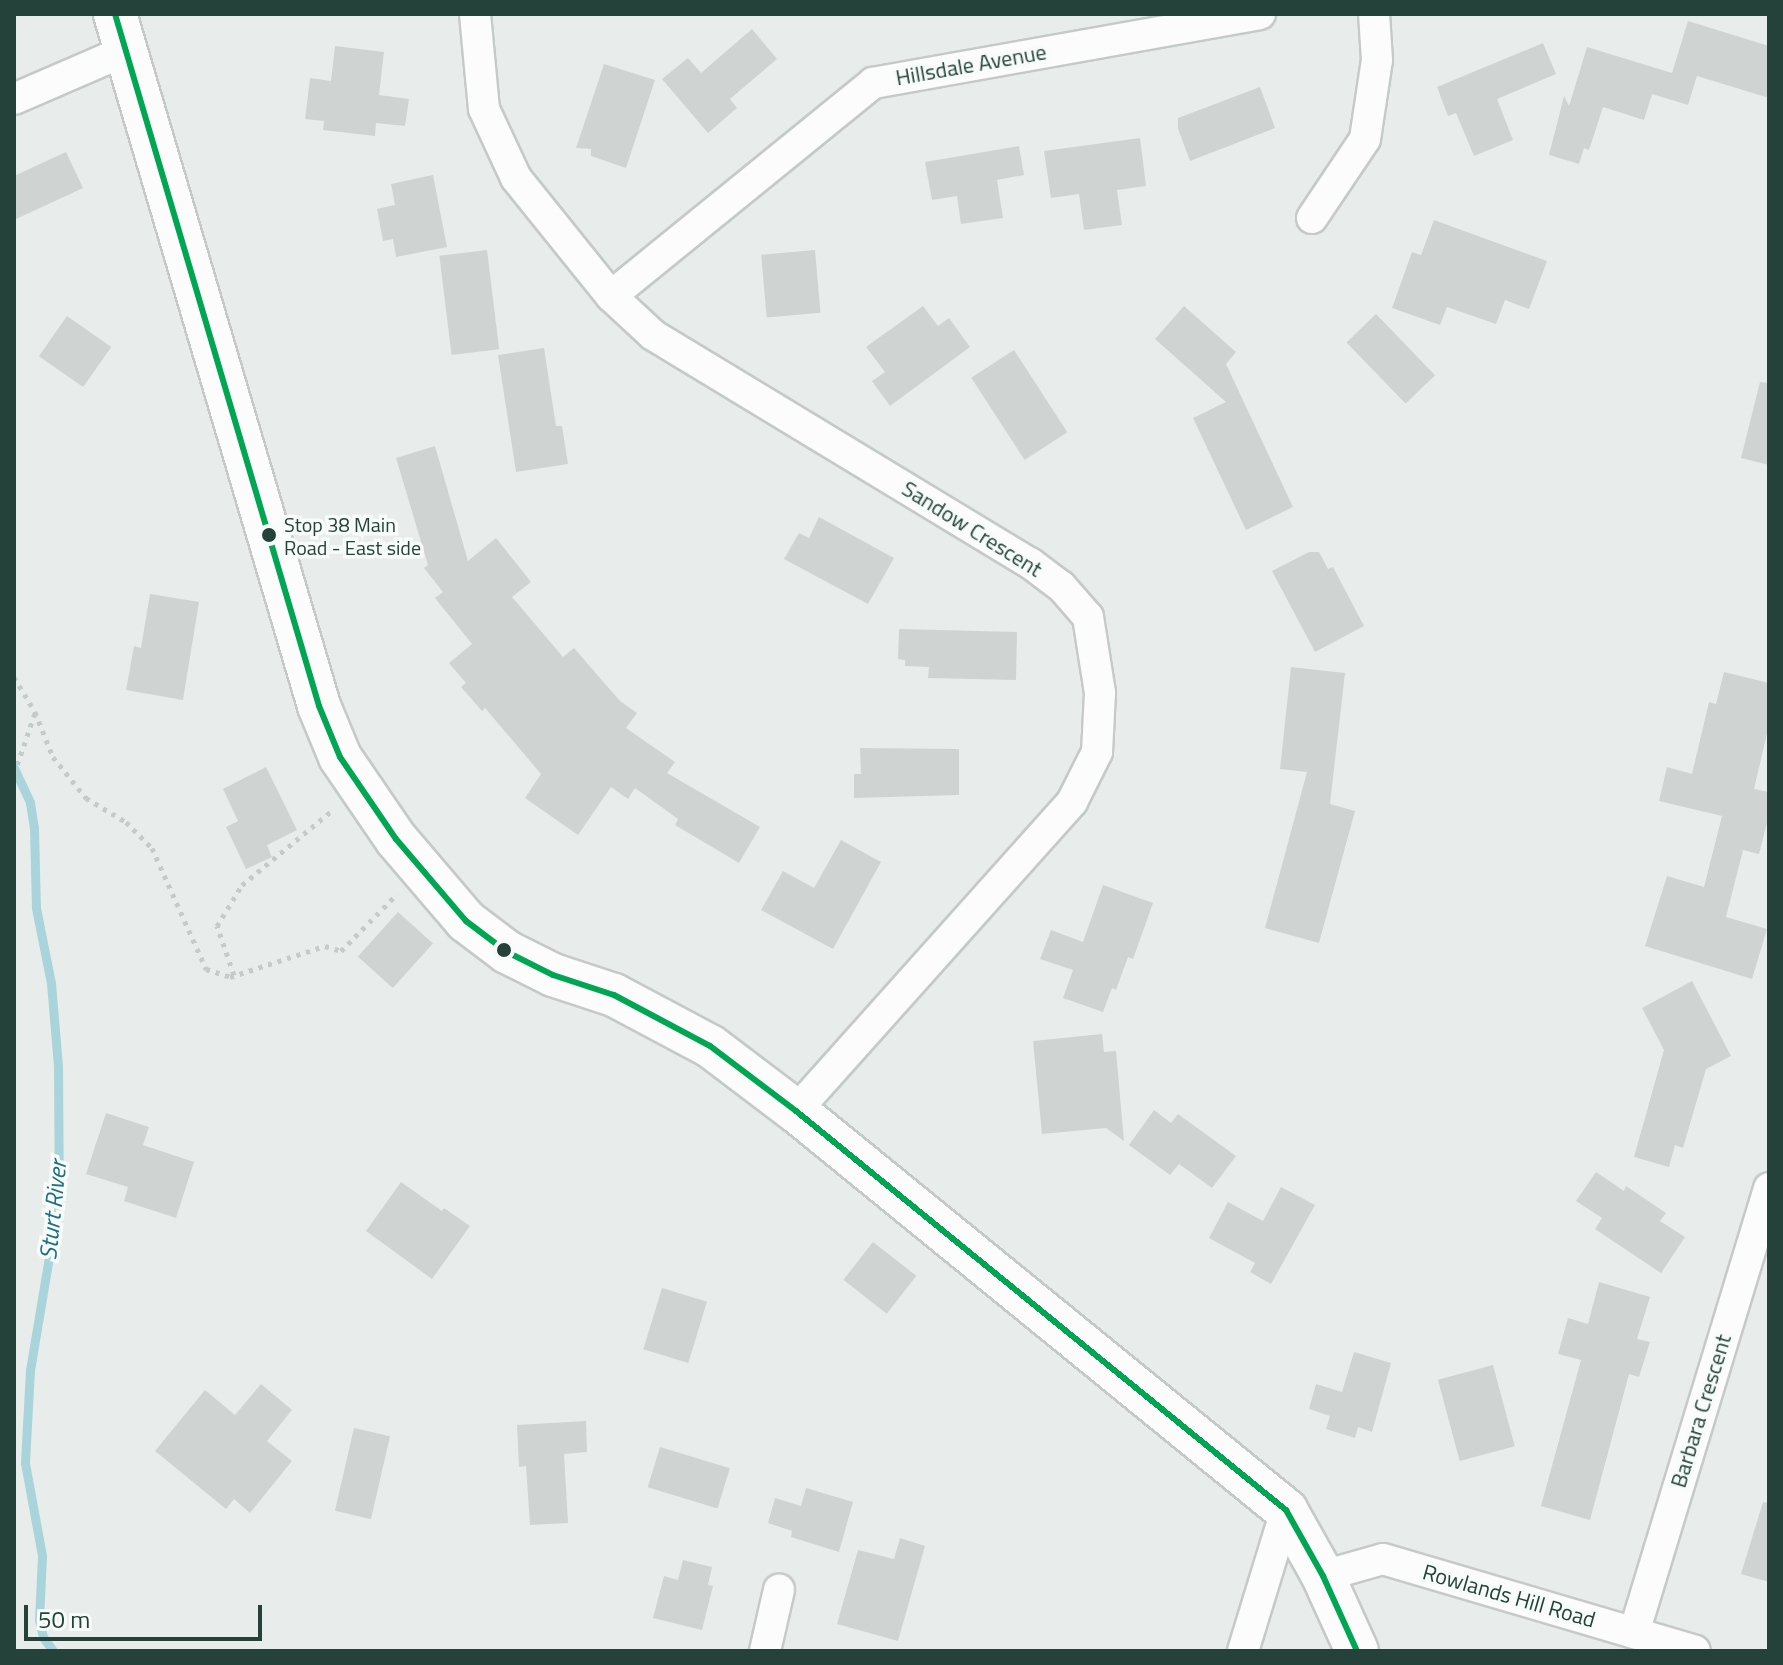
<!DOCTYPE html>
<html>
<head>
<meta charset="utf-8">
<style>
	body { margin:0 }
	#map { position:relative; width:1783px; height:1665px; overflow:hidden; background:#e8edeb; font-family:"Titillium Web",sans-serif }
	div>[style] { position:absolute }
	[style*='--x'] { left:calc(var(--x)*1px); top:calc(var(--y)*1px); width:calc(var(--w)*1px); rotate:calc(var(--a)*1deg) }
	.stream>* { height:9px; margin:-4.5px; padding:0 4.5px; transform-origin:4.5px; border-radius:4.5px; background:#a9d4db }
	.building>* { inset:0; background:#cfd4d2; transform-origin:0 0 }
	.path>* { height:5px; margin-top:-2.5px; transform-origin:0; background:repeating-linear-gradient(90deg,#c3ccca 0 4px,transparent 0 10px) }
	.roads { filter:drop-shadow(2px 0 #c5cac8) drop-shadow(-2px 0 #c5cac8) drop-shadow(0 2px #c5cac8) drop-shadow(0 -2px #c5cac8) }
	.street>* { height:30px; margin:-15px; padding:0 15px; transform-origin:15px; border-radius:15px; background:#fcfcfc }
	.secondary>* { height:42px; margin:-21px; padding:0 21px; transform-origin:21px; border-radius:21px; background:#fcfcfc }
	.bus-1>* { height:6px; margin:-3px; padding:0 3px; transform-origin:3px; border-radius:3px; background:#00a651 }
	.dots>* { width:22px; height:22px; translate:-50% -50%; box-sizing:border-box; border:4px solid #f7fbf9; border-radius:50% }
	span { translate:-50% -50%; white-space:nowrap; text-align:center; line-height:1.15; -webkit-text-stroke:7px #f7fbf9; paint-order:stroke }
	.bus-label { font-size:20px; color:#24423a }
	.left { translate:0 -50%; text-align:left }
	.street-label { font-size:22px; color:#24423a }
	.water-label { font-size:24px; color:#1c6f80; font-style:italic }
	.frame { position:absolute; inset:0; border:16px solid #24423a; pointer-events:none }
	.scale { position:absolute; left:24px; top:1605px; width:238px; height:36px; box-sizing:border-box; border:4px solid #24423a; border-top:0; padding-left:10px; font-size:24px; line-height:28px; white-space:nowrap; color:#24423a; -webkit-text-stroke:6px #f7fbf9; paint-order:stroke }
</style>
</head>
<body>
<div id="map">
	<div class="stream">
		<i style="--x:14;--y:768;--w:38;--a:65"></i>
		<i style="--x:30;--y:803;--w:25;--a:81"></i>
		<i style="--x:34;--y:828;--w:80;--a:88.6"></i>
		<i style="--x:36;--y:908;--w:76;--a:78.7"></i>
		<i style="--x:51;--y:983;--w:84;--a:85.2"></i>
		<i style="--x:58;--y:1067;--w:130;--a:89.6"></i>
		<i style="--x:59;--y:1197;--w:175;--a:99.5"></i>
		<i style="--x:30;--y:1370;--w:93;--a:93.1"></i>
		<i style="--x:25;--y:1463;--w:95;--a:79.6"></i>
		<i style="--x:42;--y:1556;--w:64;--a:92.7"></i>
		<i style="--x:39;--y:1620;--w:17;--a:77"></i>
		<i style="--x:43;--y:1637;--w:17;--a:54"></i>
	</div>
	<div class="building">
		<i style="clip-path:polygon(1688px 21px,1769px 46px,1769px 98px,1697px 76px,1688px 105px,1652px 94px,1644px 120px,1603px 107px,1589px 150px,1584px 148px,1579px 164px,1549px 155px,1564px 96px,1569px 106px,1587px 47px,1672px 73px)"></i>
		<i style="clip-path:polygon(752px 29px,777px 59px,730px 99px,737px 108px,708px 133px,662px 79px,688px 58px,701px 73px)"></i>
		<i style="clip-path:polygon(1543px 43px,1556px 74px,1497px 99px,1513px 140px,1474px 156px,1456px 113px,1448px 116px,1437px 87px)"></i>
		<i style="clip-path:polygon(335px 46px,384px 52px,379px 95px,409px 99px,405px 126px,376px 123px,375px 136px,323px 130px,324px 121px,305px 119px,310px 78px,331px 81px)"></i>
		<i style="clip-path:polygon(604px 64px,655px 80px,626px 168px,591px 156px,591px 149px,576px 148px)"></i>
		<i style="clip-path:polygon(1260px 87px,1275px 128px,1190px 161px,1178px 129px,1178px 118px)"></i>
		<i style="clip-path:polygon(1140px 138px,1146px 186px,1117px 190px,1122px 225px,1084px 230px,1079px 194px,1051px 198px,1044px 151px)"></i>
		<i style="clip-path:polygon(1019px 146px,1024px 175px,997px 180px,1003px 218px,961px 224px,957px 196px,932px 200px,925px 162px)"></i>
		<i style="clip-path:polygon(66px 152px,83px 188px,14px 220px,14px 176px)"></i>
		<i style="clip-path:polygon(433px 175px,447px 247px,396px 257px,393px 239px,383px 241px,377px 209px,395px 205px,391px 184px)"></i>
		<i style="clip-path:polygon(1434px 220px,1547px 261px,1529px 309px,1505px 300px,1496px 324px,1447px 307px,1440px 325px,1392px 308px,1412px 252px,1421px 255px)"></i>
		<i style="left:487px;top:250px;width:100px;height:48px;rotate:83deg"></i>
		<i style="left:815px;top:250px;width:63px;height:54px;rotate:85deg"></i>
		<i style="clip-path:polygon(923px 306px,938px 326px,949px 318px,970px 347px,890px 406px,872px 381px,885px 372px,866px 347px)"></i>
		<i style="clip-path:polygon(1184px 306px,1236px 352px,1226px 364px,1293px 507px,1246px 530px,1193px 418px,1226px 402px,1155px 339px)"></i>
		<i style="left:1376px;top:314px;width:85px;height:41px;rotate:46deg"></i>
		<i style="left:67px;top:316px;width:54px;height:49px;rotate:35deg"></i>
		<i style="clip-path:polygon(544px 348px,556px 426px,562px 426px,568px 464px,516px 472px,498px 355px)"></i>
		<i style="left:1014px;top:350px;width:98px;height:51px;rotate:57deg"></i>
		<i style="clip-path:polygon(1760px 382px,1769px 383px,1769px 465px,1741px 458px)"></i>
		<i style="clip-path:polygon(435px 446px,468px 561px,496px 538px,531px 582px,512px 597px,563px 657px,574px 648px,620px 701px,637px 713px,626px 728px,675px 762px,667px 773px,760px 827px,739px 863px,675px 825px,678px 819px,635px 788px,628px 799px,611px 787px,578px 835px,525px 798px,541px 774px,485px 708px,482px 711px,461px 687px,466px 683px,449px 663px,472px 644px,435px 598px,443px 592px,424px 568px,428px 565px,396px 458px)"></i>
		<i style="clip-path:polygon(819px 517px,894px 558px,868px 604px,784px 559px,799px 533px,809px 538px)"></i>
		<i style="clip-path:polygon(1309px 552px,1319px 552px,1328px 569px,1333px 567px,1364px 626px,1315px 652px,1272px 571px)"></i>
		<i style="clip-path:polygon(150px 594px,199px 602px,183px 700px,126px 690px,134px 646px,141px 648px)"></i>
		<i style="clip-path:polygon(899px 629px,1017px 632px,1016px 680px,928px 678px,929px 667px,905px 666px,905px 660px,898px 659px)"></i>
		<i style="clip-path:polygon(1291px 667px,1345px 673px,1330px 804px,1355px 811px,1319px 943px,1265px 928px,1307px 772px,1280px 769px)"></i>
		<i style="clip-path:polygon(1724px 672px,1769px 683px,1769px 725px,1754px 789px,1769px 792px,1769px 815px,1759px 854px,1743px 850px,1726px 917px,1767px 929px,1752px 979px,1645px 946px,1667px 876px,1704px 887px,1722px 816px,1659px 801px,1667px 767px,1692px 774px,1709px 702px,1716px 704px)"></i>
		<i style="clip-path:polygon(860px 748px,959px 749px,959px 795px,854px 798px,854px 774px,861px 774px)"></i>
		<i style="clip-path:polygon(266px 767px,297px 830px,267px 845px,272px 857px,246px 869px,226px 827px,238px 821px,223px 789px)"></i>
		<i style="clip-path:polygon(841px 840px,881px 862px,833px 949px,761px 910px,783px 871px,814px 888px)"></i>
		<i style="clip-path:polygon(1103px 885px,1153px 903px,1133px 959px,1128px 957px,1116px 990px,1112px 988px,1103px 1012px,1063px 998px,1073px 970px,1040px 959px,1051px 930px,1083px 942px)"></i>
		<i style="left:398px;top:912px;width:47px;height:60px;rotate:42deg"></i>
		<i style="clip-path:polygon(1692px 981px,1731px 1056px,1706px 1069px,1683px 1148px,1675px 1145px,1669px 1167px,1634px 1157px,1664px 1050px,1642px 1008px)"></i>
		<i style="clip-path:polygon(1102px 1034px,1104px 1052px,1116px 1051px,1124px 1141px,1106px 1128px,1042px 1134px,1033px 1041px)"></i>
		<i style="clip-path:polygon(1154px 1110px,1171px 1123px,1178px 1114px,1236px 1156px,1212px 1188px,1179px 1164px,1170px 1175px,1129px 1145px)"></i>
		<i style="clip-path:polygon(106px 1113px,149px 1127px,143px 1145px,194px 1162px,176px 1218px,124px 1201px,128px 1187px,86px 1174px)"></i>
		<i style="clip-path:polygon(1596px 1172px,1624px 1191px,1626px 1186px,1666px 1213px,1660px 1221px,1685px 1237px,1661px 1273px,1595px 1229px,1602px 1218px,1576px 1201px)"></i>
		<i style="clip-path:polygon(401px 1182px,442px 1211px,444px 1208px,470px 1226px,432px 1279px,366px 1231px)"></i>
		<i style="clip-path:polygon(1281px 1187px,1315px 1205px,1271px 1284px,1250px 1272px,1255px 1263px,1209px 1238px,1228px 1202px,1263px 1221px)"></i>
		<i style="left:873px;top:1242px;width:55px;height:48px;rotate:38deg"></i>
		<i style="clip-path:polygon(1599px 1282px,1650px 1297px,1637px 1339px,1650px 1342px,1639px 1377px,1629px 1374px,1590px 1520px,1541px 1506px,1581px 1360px,1558px 1354px,1568px 1318px,1588px 1324px)"></i>
		<i style="left:662px;top:1288px;width:47px;height:64px;rotate:17deg"></i>
		<i style="clip-path:polygon(1354px 1352px,1391px 1363px,1372px 1432px,1358px 1427px,1355px 1438px,1326px 1429px,1330px 1416px,1309px 1409px,1316px 1384px,1342px 1392px)"></i>
		<i style="left:1493px;top:1365px;width:84px;height:57px;rotate:75deg"></i>
		<i style="clip-path:polygon(261px 1384px,292px 1410px,267px 1441px,292px 1461px,250px 1513px,234px 1499px,226px 1509px,155px 1451px,205px 1390px,235px 1415px)"></i>
		<i style="clip-path:polygon(586px 1421px,587px 1452px,564px 1454px,568px 1523px,530px 1525px,526px 1466px,519px 1467px,517px 1425px)"></i>
		<i style="left:354px;top:1428px;width:37px;height:85px;rotate:13deg"></i>
		<i style="left:660px;top:1447px;width:73px;height:42px;rotate:17deg"></i>
		<i style="clip-path:polygon(806px 1488px,853px 1502px,839px 1552px,791px 1537px,792px 1531px,768px 1523px,775px 1498px,801px 1506px)"></i>
		<i style="clip-path:polygon(1763px 1502px,1769px 1503px,1769px 1582px,1741px 1574px)"></i>
		<i style="clip-path:polygon(900px 1538px,925px 1546px,898px 1641px,837px 1624px,858px 1550px,894px 1559px)"></i>
		<i style="clip-path:polygon(683px 1560px,712px 1567px,708px 1585px,713px 1586px,702px 1630px,653px 1618px,664px 1576px,678px 1580px)"></i>
	</div>
	<div class="path">
		<i style="--x:14;--y:677;--w:41;--a:59"></i>
		<i style="--x:35;--y:712;--w:48;--a:68.2"></i>
		<i style="--x:53;--y:757;--w:53;--a:51.2"></i>
		<i style="--x:86;--y:798;--w:47;--a:31"></i>
		<i style="--x:126;--y:822;--w:37;--a:45"></i>
		<i style="--x:152;--y:848;--w:133;--a:65.9"></i>
		<i style="--x:206;--y:969;--w:25;--a:18"></i>
		<i style="--x:230;--y:977;--w:100;--a:-18.1"></i>
		<i style="--x:325;--y:946;--w:17;--a:17"></i>
		<i style="--x:341;--y:951;--w:80;--a:-45.5"></i>
		<i style="--x:14;--y:774;--w:65;--a:-71"></i>
		<i style="--x:234;--y:975;--w:52;--a:-109.1"></i>
		<i style="--x:217;--y:926;--w:48;--a:-58.6"></i>
		<i style="--x:242;--y:885;--w:119;--a:-39.6"></i>
	</div>
	<div class="roads">
		<div class="street">
			<i style="--x:475;--y:14;--w:95;--a:84.6"></i>
			<i style="--x:484;--y:109;--w:76;--a:65.1"></i>
			<i style="--x:516;--y:178;--w:151;--a:51.2"></i>
			<i style="--x:611;--y:296;--w:57;--a:42.9"></i>
			<i style="--x:653;--y:335;--w:441;--a:31.2"></i>
			<i style="--x:1030;--y:563;--w:39;--a:37"></i>
			<i style="--x:1061;--y:586;--w:41;--a:48.9"></i>
			<i style="--x:1088;--y:617;--w:77;--a:81"></i>
			<i style="--x:1100;--y:693;--w:59;--a:92.9"></i>
			<i style="--x:1097;--y:752;--w:56;--a:116.6"></i>
			<i style="--x:1072;--y:802;--w:414;--a:131.8"></i>
			<i style="--x:14;--y:99;--w:121;--a:-23.4"></i>
			<i style="--x:1312;--y:218;--w:95;--a:-56.1"></i>
			<i style="--x:1365;--y:139;--w:80;--a:-81.4"></i>
			<i style="--x:1377;--y:60;--w:46;--a:-93.7"></i>
			<i style="--x:611;--y:296;--w:338;--a:-39.1"></i>
			<i style="--x:873;--y:83;--w:393;--a:-10.1"></i>
			<i style="--x:1323;--y:1576;--w:62;--a:-15.8"></i>
			<i style="--x:1383;--y:1559;--w:325;--a:16.4"></i>
			<i style="--x:1634;--y:1633;--w:465;--a:-73.1"></i>
			<i style="--x:765;--y:1651;--w:63;--a:-77.1"></i>
			<i style="--x:1243;--y:1651;--w:147;--a:-73"></i>
		</div>
		<div class="secondary">
			<i style="--x:115;--y:14;--w:721;--a:73.57"></i>
			<i style="--x:319;--y:706;--w:55;--a:67.6"></i>
			<i style="--x:340;--y:757;--w:99;--a:55.7"></i>
			<i style="--x:396;--y:839;--w:108;--a:49.5"></i>
			<i style="--x:466;--y:921;--w:51;--a:37.1"></i>
			<i style="--x:507;--y:952;--w:51;--a:26.6"></i>
			<i style="--x:553;--y:975;--w:64;--a:18.2"></i>
			<i style="--x:614;--y:995;--w:109;--a:28"></i>
			<i style="--x:710;--y:1046;--w:108;--a:37.1"></i>
			<i style="--x:796;--y:1111;--w:632;--a:39.16"></i>
			<i style="--x:1286;--y:1510;--w:76;--a:60.7"></i>
			<i style="--x:1323;--y:1576;--w:82;--a:65.6"></i>
		</div>
	</div>
	<div class="bus-1">
		<i style="--x:115;--y:14;--w:721;--a:73.57"></i>
		<i style="--x:319;--y:706;--w:55;--a:67.6"></i>
		<i style="--x:340;--y:757;--w:99;--a:55.7"></i>
		<i style="--x:396;--y:839;--w:108;--a:49.5"></i>
		<i style="--x:466;--y:921;--w:51;--a:37.1"></i>
		<i style="--x:507;--y:952;--w:51;--a:26.6"></i>
		<i style="--x:553;--y:975;--w:64;--a:18.2"></i>
		<i style="--x:614;--y:995;--w:109;--a:28"></i>
		<i style="--x:710;--y:1046;--w:108;--a:37.1"></i>
		<i style="--x:796;--y:1111;--w:632;--a:39.16"></i>
		<i style="--x:1286;--y:1510;--w:76;--a:60.7"></i>
		<i style="--x:1323;--y:1576;--w:82;--a:65.6"></i>
	</div>
	<div class="dots">
		<i style="left:269px;top:535px;background:#24423a"></i>
		<i style="left:504px;top:950px;background:#24423a"></i>
	</div>
	<div class="bus-label">
		<span class="left" style="left:284px;top:536px">Stop 38 Main<br>Road - East side</span>
	</div>
	<div class="street-label">
		<span style="left:971px;top:65px;rotate:-10deg">Hillsdale Avenue</span>
		<span style="left:972px;top:529px;rotate:32deg">Sandow Crescent</span>
		<span style="left:1701px;top:1411px;rotate:-73deg">Barbara Crescent</span>
		<span style="left:1509px;top:1596px;rotate:16deg">Rowlands Hill Road</span>
	</div>
	<div class="water-label">
		<span style="left:53px;top:1210px;rotate:-84deg">Sturt River</span>
	</div>
	<div class="frame"></div>
	<div class="scale">50 m</div>
</div>
</body>
</html>
